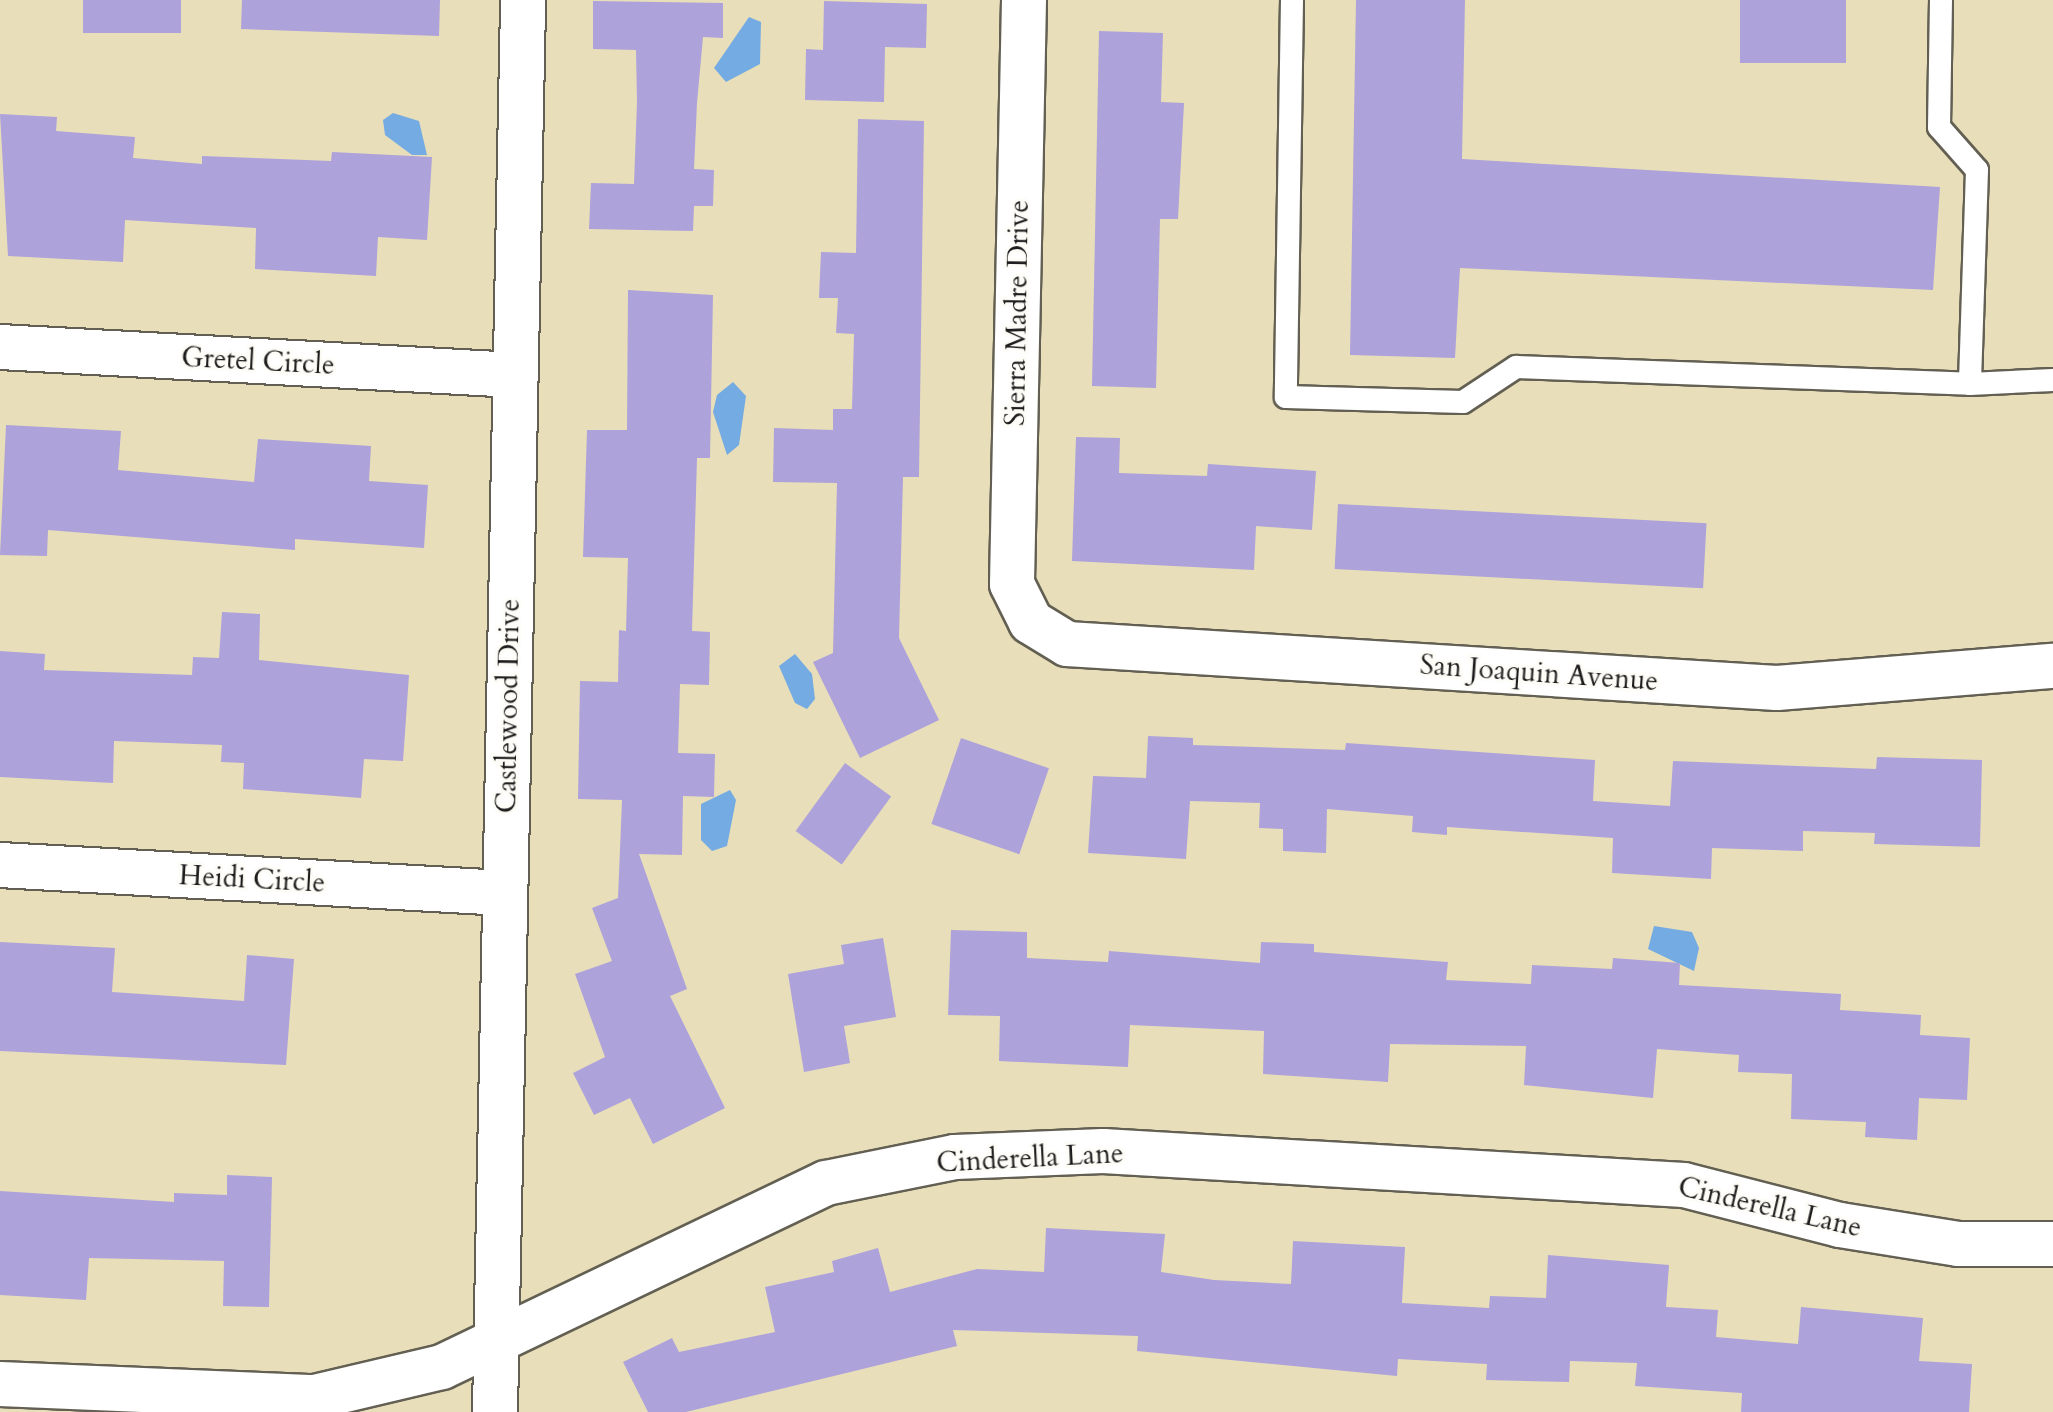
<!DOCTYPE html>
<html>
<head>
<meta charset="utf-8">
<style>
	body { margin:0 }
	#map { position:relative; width:2053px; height:1412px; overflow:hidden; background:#e8deba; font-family:Cardo,serif }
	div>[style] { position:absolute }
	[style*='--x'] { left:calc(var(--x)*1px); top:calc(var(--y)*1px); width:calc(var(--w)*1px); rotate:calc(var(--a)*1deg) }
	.water>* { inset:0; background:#74abe2 }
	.building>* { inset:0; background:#ada2da; transform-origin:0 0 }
	.roads { filter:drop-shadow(2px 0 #636053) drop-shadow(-2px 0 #636053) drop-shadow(0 2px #636053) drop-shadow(0 -2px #636053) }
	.lane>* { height:22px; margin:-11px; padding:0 11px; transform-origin:11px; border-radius:11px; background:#fff }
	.street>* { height:44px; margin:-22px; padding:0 22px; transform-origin:22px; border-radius:22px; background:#fff }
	span { translate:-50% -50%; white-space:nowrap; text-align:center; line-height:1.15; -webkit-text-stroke:6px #fdfcf7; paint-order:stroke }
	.street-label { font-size:28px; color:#1c1c1c }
</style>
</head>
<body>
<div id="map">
	<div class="water">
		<i style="clip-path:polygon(749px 17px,761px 22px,760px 64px,726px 82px,714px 68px)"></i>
		<i style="clip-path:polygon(393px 113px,419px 121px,427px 155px,412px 155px,385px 135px,383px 120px)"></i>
		<i style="clip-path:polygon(733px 382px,746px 396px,739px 445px,727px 455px,713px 412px,717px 395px)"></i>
		<i style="clip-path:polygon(795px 654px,812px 674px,815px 699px,807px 709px,795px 703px,779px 666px)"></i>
		<i style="clip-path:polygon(730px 790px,736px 800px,727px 846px,712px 851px,701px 840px,701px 804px)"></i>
		<i style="clip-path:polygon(1654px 926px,1692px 932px,1699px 948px,1694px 971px,1648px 949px)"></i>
	</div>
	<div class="building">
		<i style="left:83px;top:0;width:98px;height:33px"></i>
		<i style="clip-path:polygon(242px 0,440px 0,439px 36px,241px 29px)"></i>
		<i style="clip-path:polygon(1356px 0,1465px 0,1462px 159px,1940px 187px,1933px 290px,1460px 268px,1455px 358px,1350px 355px)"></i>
		<i style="left:1740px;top:0;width:106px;height:63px"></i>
		<i style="clip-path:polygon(593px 1px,723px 3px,723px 38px,703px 37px,697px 103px,694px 169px,714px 170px,713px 206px,694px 206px,693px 231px,589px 229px,591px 183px,634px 184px,637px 102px,636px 50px,593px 49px)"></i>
		<i style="clip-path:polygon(824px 1px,927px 4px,926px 48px,885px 47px,884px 102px,805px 100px,806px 49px,823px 50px)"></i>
		<i style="clip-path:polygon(1099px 31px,1163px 33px,1161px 102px,1184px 103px,1178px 219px,1160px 219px,1156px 388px,1092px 386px)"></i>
		<i style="clip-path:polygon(0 114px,57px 117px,56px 131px,135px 137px,133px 158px,202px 164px,202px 156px,331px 161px,332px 152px,432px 157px,427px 240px,378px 237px,376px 276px,255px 269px,256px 228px,125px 220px,123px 262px,8px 256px)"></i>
		<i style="clip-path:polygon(858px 119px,924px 121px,919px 477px,903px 477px,899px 638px,939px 720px,860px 758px,813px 662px,833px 653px,837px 483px,773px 482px,774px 428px,833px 430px,833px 409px,852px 409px,854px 334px,836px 333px,838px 298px,819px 298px,821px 252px,856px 253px)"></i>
		<i style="clip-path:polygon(628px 290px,713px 295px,710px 458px,697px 458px,692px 631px,710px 632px,709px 685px,680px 684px,678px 753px,715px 754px,714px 797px,683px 796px,682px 855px,639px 854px,687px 989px,670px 996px,725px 1108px,653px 1144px,630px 1098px,594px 1115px,573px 1073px,605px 1057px,575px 974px,612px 961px,592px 908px,618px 898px,622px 800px,578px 799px,580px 681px,618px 682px,619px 630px,626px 631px,628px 558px,583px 557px,587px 430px,627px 430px)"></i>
		<i style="clip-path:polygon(6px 425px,121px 431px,118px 470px,254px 482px,258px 439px,371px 446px,369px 481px,428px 485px,424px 548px,295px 539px,295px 550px,48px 530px,47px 556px,0 555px)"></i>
		<i style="clip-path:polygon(1076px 437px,1120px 438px,1119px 473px,1207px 476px,1208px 464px,1316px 471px,1312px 530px,1256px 526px,1254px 570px,1072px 561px)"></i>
		<i style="left:1338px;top:504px;width:369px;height:65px;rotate:3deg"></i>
		<i style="clip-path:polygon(222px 612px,260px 614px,259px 660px,409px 675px,403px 761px,364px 759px,361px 798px,243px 789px,244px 763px,221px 762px,222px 745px,114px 741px,113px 783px,0 777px,0 651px,45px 654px,44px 670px,192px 675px,193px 657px,219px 658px)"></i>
		<i style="clip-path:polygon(1148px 736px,1193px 738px,1193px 745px,1345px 750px,1346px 743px,1595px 760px,1593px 801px,1670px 806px,1673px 761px,1876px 769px,1877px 757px,1982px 760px,1980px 847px,1874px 844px,1875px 833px,1803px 831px,1803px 851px,1712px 848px,1711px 879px,1612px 873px,1613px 838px,1447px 827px,1447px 835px,1412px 832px,1413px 816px,1327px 809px,1326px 853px,1283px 851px,1283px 829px,1259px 828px,1260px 803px,1190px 801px,1186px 859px,1088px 853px,1093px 776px,1146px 778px)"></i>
		<i style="left:961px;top:738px;width:93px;height:91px;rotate:19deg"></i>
		<i style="left:845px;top:763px;width:57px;height:84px;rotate:36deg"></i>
		<i style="clip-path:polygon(951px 930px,1027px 932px,1027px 958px,1108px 962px,1109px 951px,1260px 963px,1261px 942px,1314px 944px,1314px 952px,1448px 962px,1446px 980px,1531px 984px,1532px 965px,1612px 969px,1613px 958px,1680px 963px,1679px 985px,1841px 994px,1840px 1010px,1921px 1015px,1920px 1035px,1970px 1038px,1967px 1100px,1919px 1098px,1917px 1140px,1865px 1137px,1866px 1122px,1791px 1119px,1792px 1074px,1738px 1072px,1739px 1055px,1657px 1049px,1653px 1098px,1524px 1085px,1526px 1046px,1390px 1044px,1388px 1082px,1263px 1074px,1264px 1031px,1130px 1025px,1128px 1067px,999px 1061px,1000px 1016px,948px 1015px)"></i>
		<i style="clip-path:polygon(883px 938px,896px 1017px,844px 1026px,850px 1063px,804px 1072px,788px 974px,844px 964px,841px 945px)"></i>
		<i style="clip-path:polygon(0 942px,115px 948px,112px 992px,244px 1001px,247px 955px,294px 959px,286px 1065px,0 1051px)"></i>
		<i style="clip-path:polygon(227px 1175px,272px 1177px,269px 1307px,223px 1306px,224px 1261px,89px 1258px,86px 1300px,0 1295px,0 1191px,174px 1202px,174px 1193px,227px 1195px)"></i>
		<i style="clip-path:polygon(1046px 1228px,1165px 1234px,1161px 1272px,1214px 1280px,1291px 1284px,1293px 1241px,1405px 1247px,1402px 1303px,1489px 1308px,1490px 1296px,1546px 1298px,1548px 1255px,1669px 1265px,1666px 1307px,1718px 1310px,1716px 1337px,1798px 1344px,1801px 1307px,1923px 1318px,1919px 1361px,1972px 1364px,1969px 1412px,1741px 1412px,1742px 1393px,1635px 1386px,1637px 1363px,1570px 1361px,1569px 1382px,1486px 1380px,1487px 1364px,1398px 1359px,1397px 1376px,1137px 1351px,1138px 1336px,953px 1330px,957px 1346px,686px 1412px,648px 1412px,623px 1362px,672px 1338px,679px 1352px,775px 1332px,765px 1287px,834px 1272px,832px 1261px,878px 1248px,890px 1292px,977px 1269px,1044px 1272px)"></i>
	</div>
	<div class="roads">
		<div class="lane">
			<i style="--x:1292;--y:0;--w:397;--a:90.9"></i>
			<i style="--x:1286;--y:397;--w:177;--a:1.6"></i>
			<i style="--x:1463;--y:402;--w:64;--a:-33.4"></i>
			<i style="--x:1516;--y:367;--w:454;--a:2.1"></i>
			<i style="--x:1970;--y:384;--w:83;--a:-2.8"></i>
			<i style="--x:1941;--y:0;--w:127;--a:90.9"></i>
			<i style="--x:1939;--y:127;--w:57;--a:48.5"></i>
			<i style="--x:1977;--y:170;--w:214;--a:91.9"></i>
		</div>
		<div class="street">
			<i style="--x:1024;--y:0;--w:584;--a:91.18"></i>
			<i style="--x:1012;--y:584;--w:42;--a:63.4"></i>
			<i style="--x:1031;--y:622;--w:42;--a:31.4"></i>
			<i style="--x:1067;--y:644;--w:711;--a:3.55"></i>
			<i style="--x:1777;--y:688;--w:277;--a:-4.6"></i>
			<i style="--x:0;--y:347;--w:516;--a:3.11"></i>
			<i style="--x:0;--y:865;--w:505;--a:3.18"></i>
			<i style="--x:0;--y:1384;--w:315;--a:2.4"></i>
			<i style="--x:315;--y:1397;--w:130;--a:-13.3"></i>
			<i style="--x:442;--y:1367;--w:426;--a:-25.6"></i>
			<i style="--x:826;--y:1183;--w:132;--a:-11.4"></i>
			<i style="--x:955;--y:1157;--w:148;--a:-2.3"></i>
			<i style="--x:1103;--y:1151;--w:582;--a:3.35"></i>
			<i style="--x:1684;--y:1185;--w:161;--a:14.4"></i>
			<i style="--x:1840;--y:1225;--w:120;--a:9.1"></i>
			<i style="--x:1958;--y:1244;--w:95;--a:0"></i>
			<i style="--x:495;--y:1412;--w:1412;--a:-88.86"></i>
		</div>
	</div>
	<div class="street-label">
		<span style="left:1017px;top:313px;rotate:-89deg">Sierra Madre Drive</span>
		<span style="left:258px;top:361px;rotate:3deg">Gretel Circle</span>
		<span style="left:1539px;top:673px;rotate:4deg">San Joaquin Avenue</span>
		<span style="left:508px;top:706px;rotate:-89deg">Castlewood Drive</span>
		<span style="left:252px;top:879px;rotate:3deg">Heidi Circle</span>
		<span style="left:1030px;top:1158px;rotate:-3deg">Cinderella Lane</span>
		<span style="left:1770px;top:1207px;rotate:13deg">Cinderella Lane</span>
	</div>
</div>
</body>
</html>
